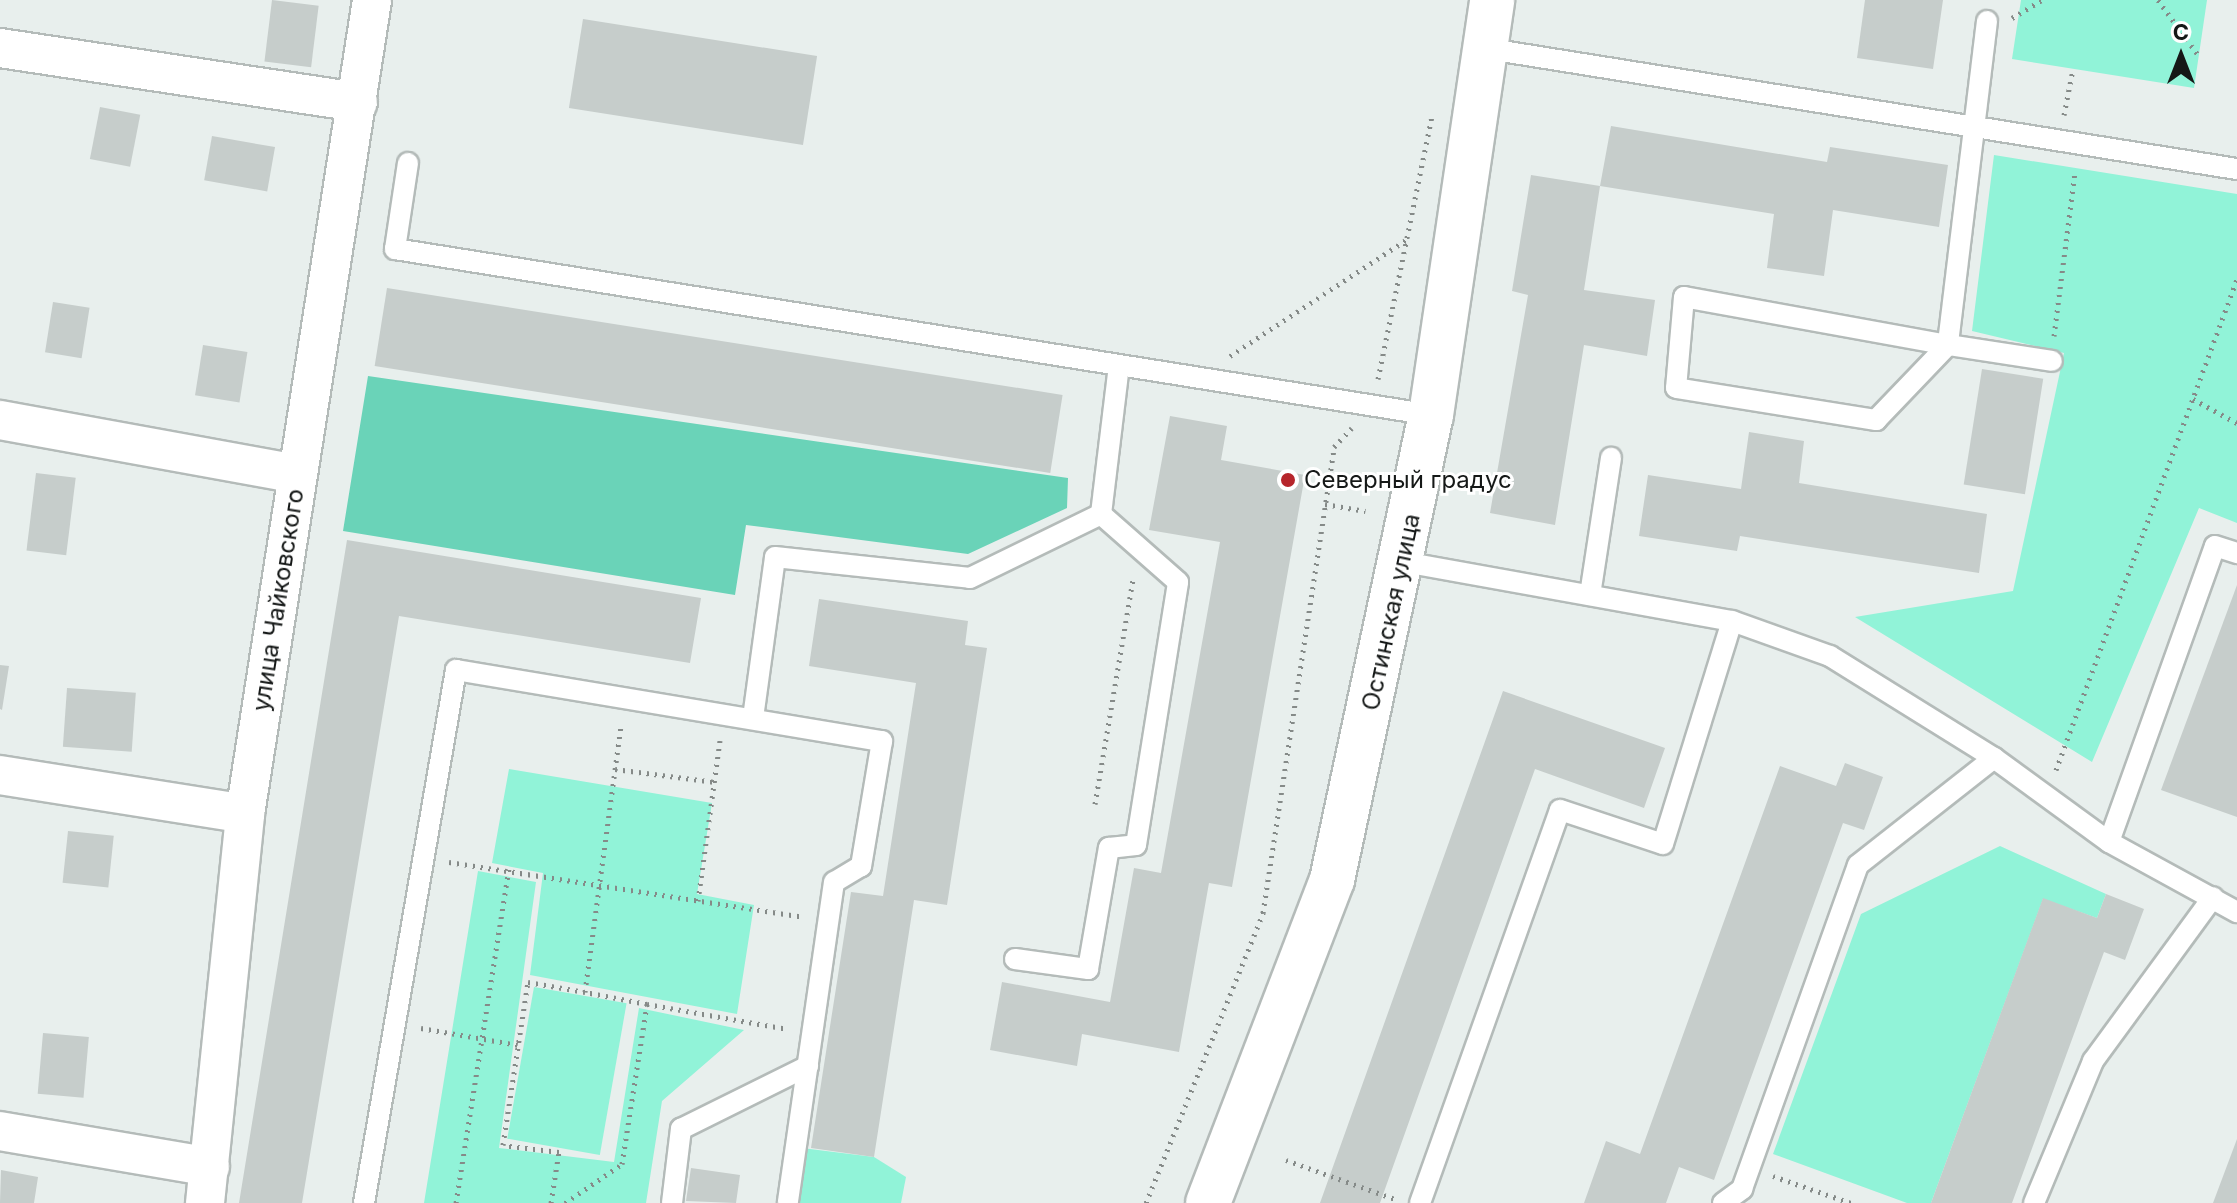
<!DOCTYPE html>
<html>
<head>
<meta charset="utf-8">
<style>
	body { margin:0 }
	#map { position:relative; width:2237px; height:1203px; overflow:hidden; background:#e8efed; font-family:Inter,sans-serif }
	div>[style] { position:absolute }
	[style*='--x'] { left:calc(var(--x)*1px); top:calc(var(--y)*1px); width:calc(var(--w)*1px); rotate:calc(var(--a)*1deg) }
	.green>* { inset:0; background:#91f3d8; transform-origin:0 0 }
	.forest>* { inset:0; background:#6ad3b8 }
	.building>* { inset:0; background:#c6cdcb; transform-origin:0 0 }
	.path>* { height:5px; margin-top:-2.5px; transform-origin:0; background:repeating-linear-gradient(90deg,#858a88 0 2px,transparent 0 8px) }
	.roads { filter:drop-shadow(2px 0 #b4bbb9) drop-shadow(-2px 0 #b4bbb9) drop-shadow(0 2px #b4bbb9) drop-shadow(0 -2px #b4bbb9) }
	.service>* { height:20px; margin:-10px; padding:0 10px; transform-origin:10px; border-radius:10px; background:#fff }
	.minor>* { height:38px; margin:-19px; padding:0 19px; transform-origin:19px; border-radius:19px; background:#fff }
	.tertiary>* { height:44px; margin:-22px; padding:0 22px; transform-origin:22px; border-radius:22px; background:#fff }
	.dots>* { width:22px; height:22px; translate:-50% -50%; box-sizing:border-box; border:4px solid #fff; border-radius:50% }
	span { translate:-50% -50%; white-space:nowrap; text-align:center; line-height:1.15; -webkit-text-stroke:6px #fff; paint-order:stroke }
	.poi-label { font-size:24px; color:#151817 }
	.left { translate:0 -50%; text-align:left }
	.street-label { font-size:24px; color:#151817 }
	.north { position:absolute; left:2141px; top:16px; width:80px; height:80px; -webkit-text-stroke:6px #fff; paint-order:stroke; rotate:0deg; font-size:22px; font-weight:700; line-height:32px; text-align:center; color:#151817 }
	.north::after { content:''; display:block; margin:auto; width:28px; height:36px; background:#151817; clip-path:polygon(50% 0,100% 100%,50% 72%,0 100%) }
</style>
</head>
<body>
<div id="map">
	<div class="green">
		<i style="clip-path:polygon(2021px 0,2207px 0,2194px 88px,2012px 59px)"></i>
		<i style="clip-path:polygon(1994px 155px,2237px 194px,2237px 523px,2199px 508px,2092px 762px,1855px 617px,2013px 591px,2064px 353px,1972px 331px)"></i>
		<i style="clip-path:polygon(509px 769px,712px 803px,697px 894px,754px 905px,737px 1014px,530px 975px,543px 873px,492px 863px)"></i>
		<i style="clip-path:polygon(2000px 846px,2106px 894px,2097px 918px,2043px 899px,1931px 1203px,1907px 1203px,1773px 1154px,1861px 914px)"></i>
		<i style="clip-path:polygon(478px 871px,536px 882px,499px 1148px,614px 1162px,639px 1008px,744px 1030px,662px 1101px,646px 1203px,424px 1203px)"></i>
		<i style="left:534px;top:987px;width:94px;height:154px;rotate:10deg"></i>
		<i style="clip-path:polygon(802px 1148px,874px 1157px,906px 1177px,901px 1203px,794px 1203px)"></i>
	</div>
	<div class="forest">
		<i style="clip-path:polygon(368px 376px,1068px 478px,1067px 508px,968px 554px,746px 525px,735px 595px,343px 531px)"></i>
	</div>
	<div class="building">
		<i style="left:272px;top:0;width:47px;height:62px;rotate:7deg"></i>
		<i style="clip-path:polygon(1865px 0,1943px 0,1933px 69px,1857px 58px)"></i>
		<i style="left:583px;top:19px;width:237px;height:90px;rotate:9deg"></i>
		<i style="left:100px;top:107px;width:41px;height:53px;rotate:11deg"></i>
		<i style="clip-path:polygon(1611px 126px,1827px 162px,1830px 147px,1948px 165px,1939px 227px,1833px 210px,1824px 276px,1767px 268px,1774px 214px,1600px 186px)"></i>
		<i style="left:212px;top:136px;width:64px;height:45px;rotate:10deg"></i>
		<i style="clip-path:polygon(1531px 175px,1600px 186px,1584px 290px,1655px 300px,1647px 356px,1584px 345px,1555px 525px,1490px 513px,1528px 295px,1512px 291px)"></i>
		<i style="left:387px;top:288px;width:684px;height:79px;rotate:9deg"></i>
		<i style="left:53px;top:302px;width:37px;height:51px;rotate:9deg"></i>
		<i style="left:203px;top:345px;width:45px;height:51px;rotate:9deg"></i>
		<i style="left:1982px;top:369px;width:62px;height:117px;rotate:9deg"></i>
		<i style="clip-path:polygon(1170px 416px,1227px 426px,1221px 460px,1305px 475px,1232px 887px,1209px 883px,1179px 1052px,1082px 1034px,1077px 1066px,990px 1050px,1002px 982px,1110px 1002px,1134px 868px,1161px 873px,1220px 542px,1149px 530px)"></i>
		<i style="clip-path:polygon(1749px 432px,1804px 441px,1799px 483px,1987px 514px,1979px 573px,1740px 536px,1737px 551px,1639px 536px,1648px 475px,1741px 489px)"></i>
		<i style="left:36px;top:473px;width:40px;height:78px;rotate:7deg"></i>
		<i style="clip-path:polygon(347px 540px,701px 598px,690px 663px,399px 616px,302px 1203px,239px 1203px)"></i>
		<i style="clip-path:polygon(2237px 585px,2237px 817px,2161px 790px)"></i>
		<i style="clip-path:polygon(819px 599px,968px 621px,965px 645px,987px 648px,947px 905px,914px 900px,874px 1157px,811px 1148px,851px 892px,883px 896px,916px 683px,809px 666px)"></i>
		<i style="clip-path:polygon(0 665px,9px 666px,2px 710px,0 709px)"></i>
		<i style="left:67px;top:688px;width:69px;height:59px;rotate:4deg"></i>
		<i style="clip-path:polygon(1503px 691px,1665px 748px,1644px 808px,1535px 769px,1380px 1203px,1320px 1203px)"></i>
		<i style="clip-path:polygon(1845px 763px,1883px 777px,1864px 830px,1843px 823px,1714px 1180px,1679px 1167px,1666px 1203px,1584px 1203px,1606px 1141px,1640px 1154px,1780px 766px,1836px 786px)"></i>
		<i style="left:68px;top:831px;width:46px;height:52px;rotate:6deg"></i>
		<i style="clip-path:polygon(2106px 894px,2144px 909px,2125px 960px,2104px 952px,2012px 1203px,1931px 1203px,2043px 898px,2097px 918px)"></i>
		<i style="left:43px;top:1033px;width:46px;height:61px;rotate:5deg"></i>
		<i style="clip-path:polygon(2237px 1139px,2237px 1203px,2213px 1203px)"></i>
		<i style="clip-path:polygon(691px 1168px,740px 1175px,736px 1203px,686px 1201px)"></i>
		<i style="clip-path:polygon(1px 1170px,38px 1177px,34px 1203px,0 1203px)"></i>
	</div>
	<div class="path">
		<i style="--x:2158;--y:0;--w:69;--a:53.8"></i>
		<i style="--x:2012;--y:18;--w:35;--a:-31"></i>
		<i style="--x:2064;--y:115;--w:47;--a:-78.9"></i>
		<i style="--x:2054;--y:336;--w:166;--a:-82.7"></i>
		<i style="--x:1230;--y:356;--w:211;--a:-33.4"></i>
		<i style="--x:1378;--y:379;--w:269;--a:-78.4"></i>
		<i style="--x:2193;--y:399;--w:50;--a:28.6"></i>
		<i style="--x:1325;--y:504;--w:41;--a:9.9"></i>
		<i style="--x:615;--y:769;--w:101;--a:7.4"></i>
		<i style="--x:2056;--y:770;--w:523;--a:-69.76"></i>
		<i style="--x:1095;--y:804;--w:227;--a:-80.4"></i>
		<i style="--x:449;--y:862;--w:358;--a:8.8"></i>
		<i style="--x:698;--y:901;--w:162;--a:-82.2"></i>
		<i style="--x:647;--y:1004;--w:143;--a:10.1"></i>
		<i style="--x:421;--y:1028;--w:98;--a:9.9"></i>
		<i style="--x:1286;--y:1160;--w:116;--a:19.7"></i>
		<i style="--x:1773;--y:1176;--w:83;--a:19.1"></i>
		<i style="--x:456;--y:1203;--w:338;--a:-81"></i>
		<i style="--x:551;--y:1203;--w:52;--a:-81.1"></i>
		<i style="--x:559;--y:1152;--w:56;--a:-172.9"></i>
		<i style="--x:503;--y:1145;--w:165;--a:-81.3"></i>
		<i style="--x:528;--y:982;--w:58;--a:10"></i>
		<i style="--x:565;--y:1203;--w:69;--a:-34.4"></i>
		<i style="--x:622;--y:1164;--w:162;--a:-81.1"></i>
		<i style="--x:647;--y:1004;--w:63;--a:-169"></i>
		<i style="--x:585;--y:992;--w:270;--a:-82.3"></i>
		<i style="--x:1146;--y:1203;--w:313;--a:-68"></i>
		<i style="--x:1263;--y:913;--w:471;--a:-81.3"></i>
		<i style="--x:1334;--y:447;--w:26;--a:-47"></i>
	</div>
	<div class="roads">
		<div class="service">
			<i style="--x:1987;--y:21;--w:326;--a:96.9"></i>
			<i style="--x:1948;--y:345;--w:268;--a:-169.7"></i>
			<i style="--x:1684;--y:297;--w:91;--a:95"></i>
			<i style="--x:1676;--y:388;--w:203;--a:9.1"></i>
			<i style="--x:1876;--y:420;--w:104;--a:-46.2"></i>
			<i style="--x:1948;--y:345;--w:105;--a:8.7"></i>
			<i style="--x:1483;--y:48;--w:764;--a:9.12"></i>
			<i style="--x:408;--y:163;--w:87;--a:98.6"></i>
			<i style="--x:395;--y:249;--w:1049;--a:9.1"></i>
			<i style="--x:1404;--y:562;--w:333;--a:10.2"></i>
			<i style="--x:1732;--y:621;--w:104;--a:19.7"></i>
			<i style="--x:1830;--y:656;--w:193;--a:31.9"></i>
			<i style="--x:1994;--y:758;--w:142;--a:36.1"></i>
			<i style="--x:2109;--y:842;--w:146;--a:28.7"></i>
			<i style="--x:1590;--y:595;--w:139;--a:-81.3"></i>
			<i style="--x:753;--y:718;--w:162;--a:-82.2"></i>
			<i style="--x:775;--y:557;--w:196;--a:6.1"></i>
			<i style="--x:970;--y:578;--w:146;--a:-26"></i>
			<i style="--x:1101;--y:514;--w:149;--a:-83.1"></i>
			<i style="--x:2109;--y:842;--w:314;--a:-70.3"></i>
			<i style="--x:2215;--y:546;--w:23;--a:18"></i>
			<i style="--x:1015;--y:959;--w:74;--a:7.8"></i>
			<i style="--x:1088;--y:969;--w:123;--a:-80.2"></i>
			<i style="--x:1109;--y:848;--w:27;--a:-6"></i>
			<i style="--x:1136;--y:845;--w:266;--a:-80.9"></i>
			<i style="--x:1178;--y:582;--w:103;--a:-138.6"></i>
			<i style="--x:364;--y:1203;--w:541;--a:-80.21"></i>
			<i style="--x:456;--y:670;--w:432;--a:9.5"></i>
			<i style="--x:882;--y:741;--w:127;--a:99.5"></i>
			<i style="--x:861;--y:866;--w:31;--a:149"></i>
			<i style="--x:834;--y:882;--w:324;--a:98.2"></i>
			<i style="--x:672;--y:1203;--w:75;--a:-83.1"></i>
			<i style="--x:681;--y:1129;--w:142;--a:-26.4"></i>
			<i style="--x:1420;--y:1203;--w:417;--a:-70.4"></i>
			<i style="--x:1560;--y:810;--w:108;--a:18.3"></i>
			<i style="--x:1663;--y:844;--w:233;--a:-72.8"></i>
			<i style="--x:1723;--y:1203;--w:24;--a:-36"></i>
			<i style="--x:1742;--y:1189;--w:344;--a:-70.3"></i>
			<i style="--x:1858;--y:865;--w:173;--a:-38.2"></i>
			<i style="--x:2034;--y:1203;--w:154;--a:-67.4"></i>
			<i style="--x:2093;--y:1061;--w:203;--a:-53.8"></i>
		</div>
		<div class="minor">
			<i style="--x:0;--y:48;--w:362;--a:8.6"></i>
			<i style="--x:0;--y:420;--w:302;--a:10.3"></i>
			<i style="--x:0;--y:775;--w:248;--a:9"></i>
			<i style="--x:0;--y:1131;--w:213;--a:9.7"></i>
			<i style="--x:205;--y:1203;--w:391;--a:-84.1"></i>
			<i style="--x:245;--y:814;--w:824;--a:-81.13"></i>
		</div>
		<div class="tertiary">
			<i style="--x:1208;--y:1203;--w:346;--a:-69"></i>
			<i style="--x:1332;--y:880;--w:475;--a:-78"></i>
			<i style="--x:1431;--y:415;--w:419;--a:-81.6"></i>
		</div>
	</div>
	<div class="dots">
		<i style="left:1288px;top:480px;background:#b6252b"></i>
	</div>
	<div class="poi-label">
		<span class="left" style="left:1304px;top:480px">Северный градус</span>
	</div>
	<div class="street-label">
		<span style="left:278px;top:600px;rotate:-81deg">улица Чайковского</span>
		<span style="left:1391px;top:612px;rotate:-78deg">Остинская улица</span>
	</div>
	<div class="north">С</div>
</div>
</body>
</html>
